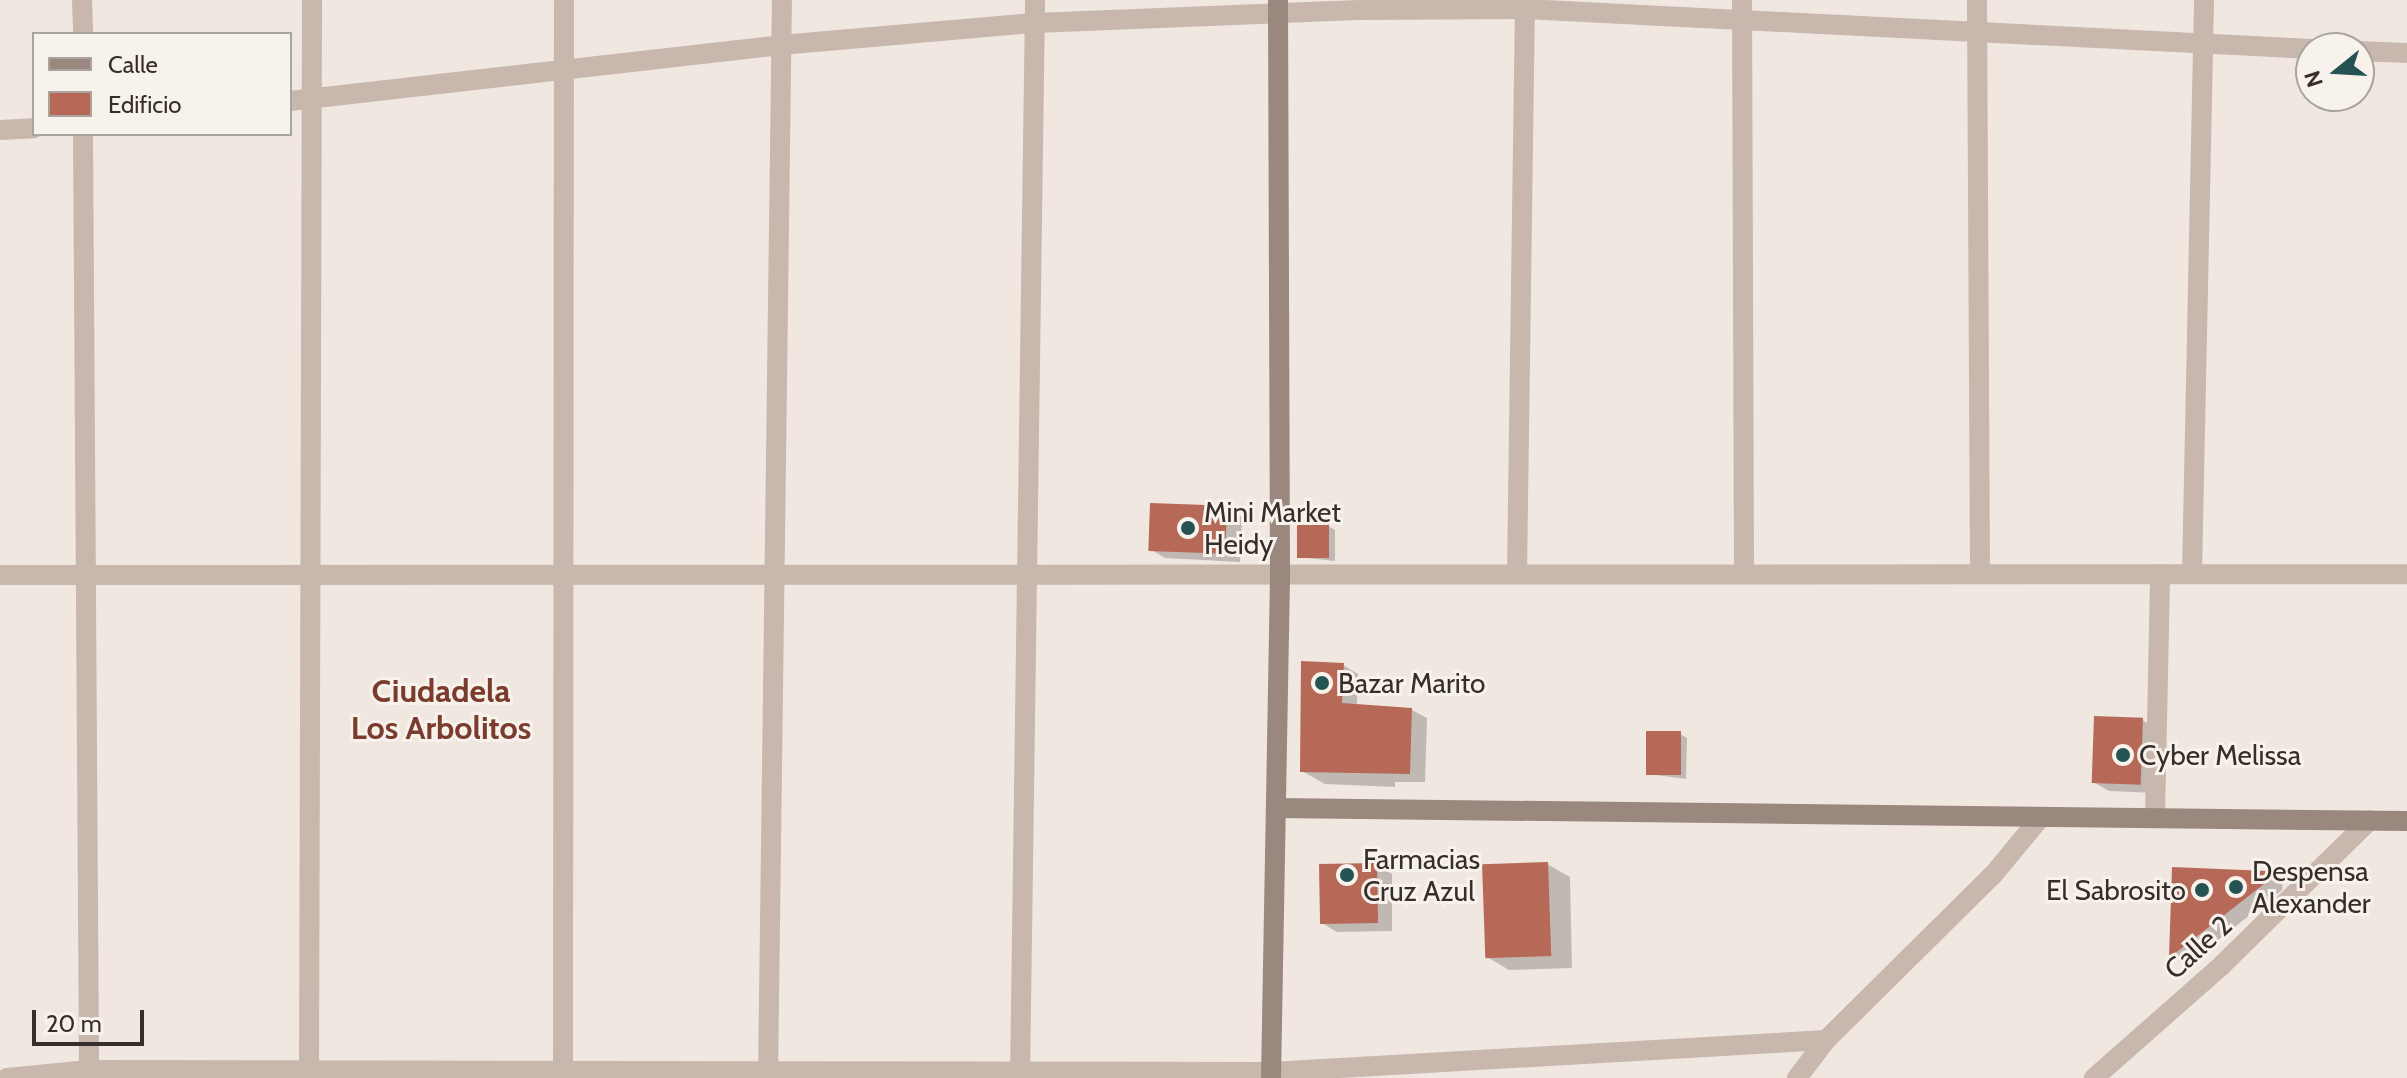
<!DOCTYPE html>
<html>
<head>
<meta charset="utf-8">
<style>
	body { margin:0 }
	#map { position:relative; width:2407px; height:1078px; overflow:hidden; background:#f0e7e0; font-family:Cabin,sans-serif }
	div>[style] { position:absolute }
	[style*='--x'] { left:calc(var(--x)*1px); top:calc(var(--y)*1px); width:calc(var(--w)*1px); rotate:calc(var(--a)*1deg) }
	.shadow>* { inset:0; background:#0003 }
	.building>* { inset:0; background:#b76957; transform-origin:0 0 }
	.street>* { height:20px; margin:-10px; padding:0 10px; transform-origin:10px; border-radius:10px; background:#c7b7ad }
	.secondary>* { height:20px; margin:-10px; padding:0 10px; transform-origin:10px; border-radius:10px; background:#9a877e }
	.dots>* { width:22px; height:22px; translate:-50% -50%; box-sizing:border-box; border:4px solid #f8f2ec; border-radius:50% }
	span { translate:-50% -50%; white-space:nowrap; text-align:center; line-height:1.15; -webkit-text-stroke:6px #f8f2ec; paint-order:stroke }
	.poi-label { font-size:28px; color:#362e2b }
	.left { translate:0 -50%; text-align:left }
	.right { translate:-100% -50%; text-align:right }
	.street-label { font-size:28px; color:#362e2b }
	.quarter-label { font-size:32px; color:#7b3c2e; font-weight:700 }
	.legend { position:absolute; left:32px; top:32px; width:260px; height:104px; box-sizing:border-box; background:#f8f2ec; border:2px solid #aaa49f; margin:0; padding:10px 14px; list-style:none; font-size:24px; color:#362e2b }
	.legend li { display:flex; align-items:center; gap:16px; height:40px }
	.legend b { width:40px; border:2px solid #aaa49f }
	.north { position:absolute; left:2295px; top:32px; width:80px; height:80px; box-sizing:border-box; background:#f8f2ec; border:2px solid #aaa49f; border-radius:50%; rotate:252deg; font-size:22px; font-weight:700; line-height:32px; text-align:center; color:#362e2b }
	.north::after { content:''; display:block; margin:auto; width:28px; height:36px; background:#255252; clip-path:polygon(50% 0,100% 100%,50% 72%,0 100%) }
	.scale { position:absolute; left:32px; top:1010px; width:112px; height:36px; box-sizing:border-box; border:4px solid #362e2b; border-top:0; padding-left:10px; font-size:24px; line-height:28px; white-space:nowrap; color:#362e2b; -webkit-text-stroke:6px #f8f2ec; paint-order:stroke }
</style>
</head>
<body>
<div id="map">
	<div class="shadow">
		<i style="clip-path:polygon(1227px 508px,1242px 517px,1240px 562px,1165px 558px,1150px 549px)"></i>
		<i style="clip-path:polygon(1328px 526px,1335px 530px,1335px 561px,1298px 557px)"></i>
		<i style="clip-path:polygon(1343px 665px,1358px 674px,1357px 706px,1412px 710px,1427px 718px,1425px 782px,1395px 782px,1395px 787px,1325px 784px,1302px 771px)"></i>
		<i style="clip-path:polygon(2142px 720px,2157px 729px,2155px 793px,2109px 791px,2093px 782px)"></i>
		<i style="clip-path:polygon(1680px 734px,1687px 738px,1686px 779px,1648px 774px)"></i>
		<i style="clip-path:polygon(1547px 864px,1570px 877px,1572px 968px,1509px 970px,1487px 957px)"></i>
		<i style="clip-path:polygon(1377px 865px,1392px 874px,1392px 931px,1337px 932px,1322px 923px)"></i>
		<i style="clip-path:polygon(2174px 869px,2268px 873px,2283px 881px,2282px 890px,2186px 965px,2171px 957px)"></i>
	</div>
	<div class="building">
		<i style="left:1150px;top:503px;width:77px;height:48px;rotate:2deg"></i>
		<i style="left:1297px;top:524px;width:32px;height:34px"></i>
		<i style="clip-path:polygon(1301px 661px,1344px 663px,1342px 703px,1412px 708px,1410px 774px,1300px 772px)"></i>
		<i style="left:2094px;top:716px;width:49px;height:67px;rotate:2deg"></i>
		<i style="left:1646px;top:731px;width:35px;height:44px"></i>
		<i style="left:1548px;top:862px;width:94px;height:66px;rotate:88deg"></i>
		<i style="left:1377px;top:863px;width:60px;height:58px;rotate:89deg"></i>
		<i style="clip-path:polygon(2172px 867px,2268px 871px,2268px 881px,2169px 958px)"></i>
	</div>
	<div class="street">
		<i style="--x:82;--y:0;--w:34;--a:88"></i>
		<i style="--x:1742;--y:0;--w:574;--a:89.8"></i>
		<i style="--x:1977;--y:0;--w:574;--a:89.7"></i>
		<i style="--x:2359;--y:51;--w:48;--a:2.4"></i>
		<i style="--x:290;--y:101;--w:494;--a:-6.5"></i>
		<i style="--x:781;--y:45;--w:255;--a:-5"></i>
		<i style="--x:1035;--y:23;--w:329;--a:-2.3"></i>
		<i style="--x:1364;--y:10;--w:161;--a:-0.4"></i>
		<i style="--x:1525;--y:9;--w:787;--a:2.91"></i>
		<i style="--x:0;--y:130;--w:34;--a:-3"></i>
		<i style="--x:83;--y:134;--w:936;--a:89.63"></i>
		<i style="--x:1517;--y:574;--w:574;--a:-89.2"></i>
		<i style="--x:2192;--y:574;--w:574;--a:-88.8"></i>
		<i style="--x:0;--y:575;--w:2407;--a:-0.02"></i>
		<i style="--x:2155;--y:817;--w:243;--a:-88.8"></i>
		<i style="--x:7;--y:1078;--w:82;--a:-5.6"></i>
		<i style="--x:89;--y:1070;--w:1182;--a:0.1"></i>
		<i style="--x:1271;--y:1072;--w:556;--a:-3.3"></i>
		<i style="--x:309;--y:1078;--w:1078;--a:-89.84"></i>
		<i style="--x:563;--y:1078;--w:1078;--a:-89.95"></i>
		<i style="--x:768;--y:1078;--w:1078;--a:-89.26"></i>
		<i style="--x:1020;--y:1078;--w:1078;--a:-89.2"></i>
		<i style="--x:1797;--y:1078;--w:48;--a:-52.7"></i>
		<i style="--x:1826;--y:1040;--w:235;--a:-44.7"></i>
		<i style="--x:1993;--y:875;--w:74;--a:-50.5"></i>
		<i style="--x:2094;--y:1078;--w:171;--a:-41.4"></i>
		<i style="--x:2222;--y:965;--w:207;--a:-44.4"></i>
	</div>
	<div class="secondary">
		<i style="--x:1276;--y:808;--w:1131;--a:0.66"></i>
		<i style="--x:1271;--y:1078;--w:503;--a:-88.97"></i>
		<i style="--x:1280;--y:575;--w:575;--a:-90.2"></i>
	</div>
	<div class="dots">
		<i style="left:1188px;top:528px;background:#255252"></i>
		<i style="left:1322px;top:683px;background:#255252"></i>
		<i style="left:2123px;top:755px;background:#255252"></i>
		<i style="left:1347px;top:875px;background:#255252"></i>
		<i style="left:2236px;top:887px;background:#255252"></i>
		<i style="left:2202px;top:890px;background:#255252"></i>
	</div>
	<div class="poi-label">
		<span class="left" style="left:1204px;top:528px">Mini Market<br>Heidy</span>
		<span class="left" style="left:1338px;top:683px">Bazar Marito</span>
		<span class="left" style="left:2139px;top:755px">Cyber Melissa</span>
		<span class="left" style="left:1363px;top:875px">Farmacias<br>Cruz Azul</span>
		<span class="left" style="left:2252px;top:887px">Despensa<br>Alexander</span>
		<span class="right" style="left:2186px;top:890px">El Sabrosito</span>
	</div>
	<div class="street-label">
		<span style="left:2198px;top:947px;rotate:-42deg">Calle 2</span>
	</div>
	<div class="quarter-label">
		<span style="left:441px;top:710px">Ciudadela<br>Los Arbolitos</span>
	</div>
	<ul class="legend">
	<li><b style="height:10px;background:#9a877e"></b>Calle</li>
	<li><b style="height:22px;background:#b76957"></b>Edificio</li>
	</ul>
	<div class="north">N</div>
	<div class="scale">20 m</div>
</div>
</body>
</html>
